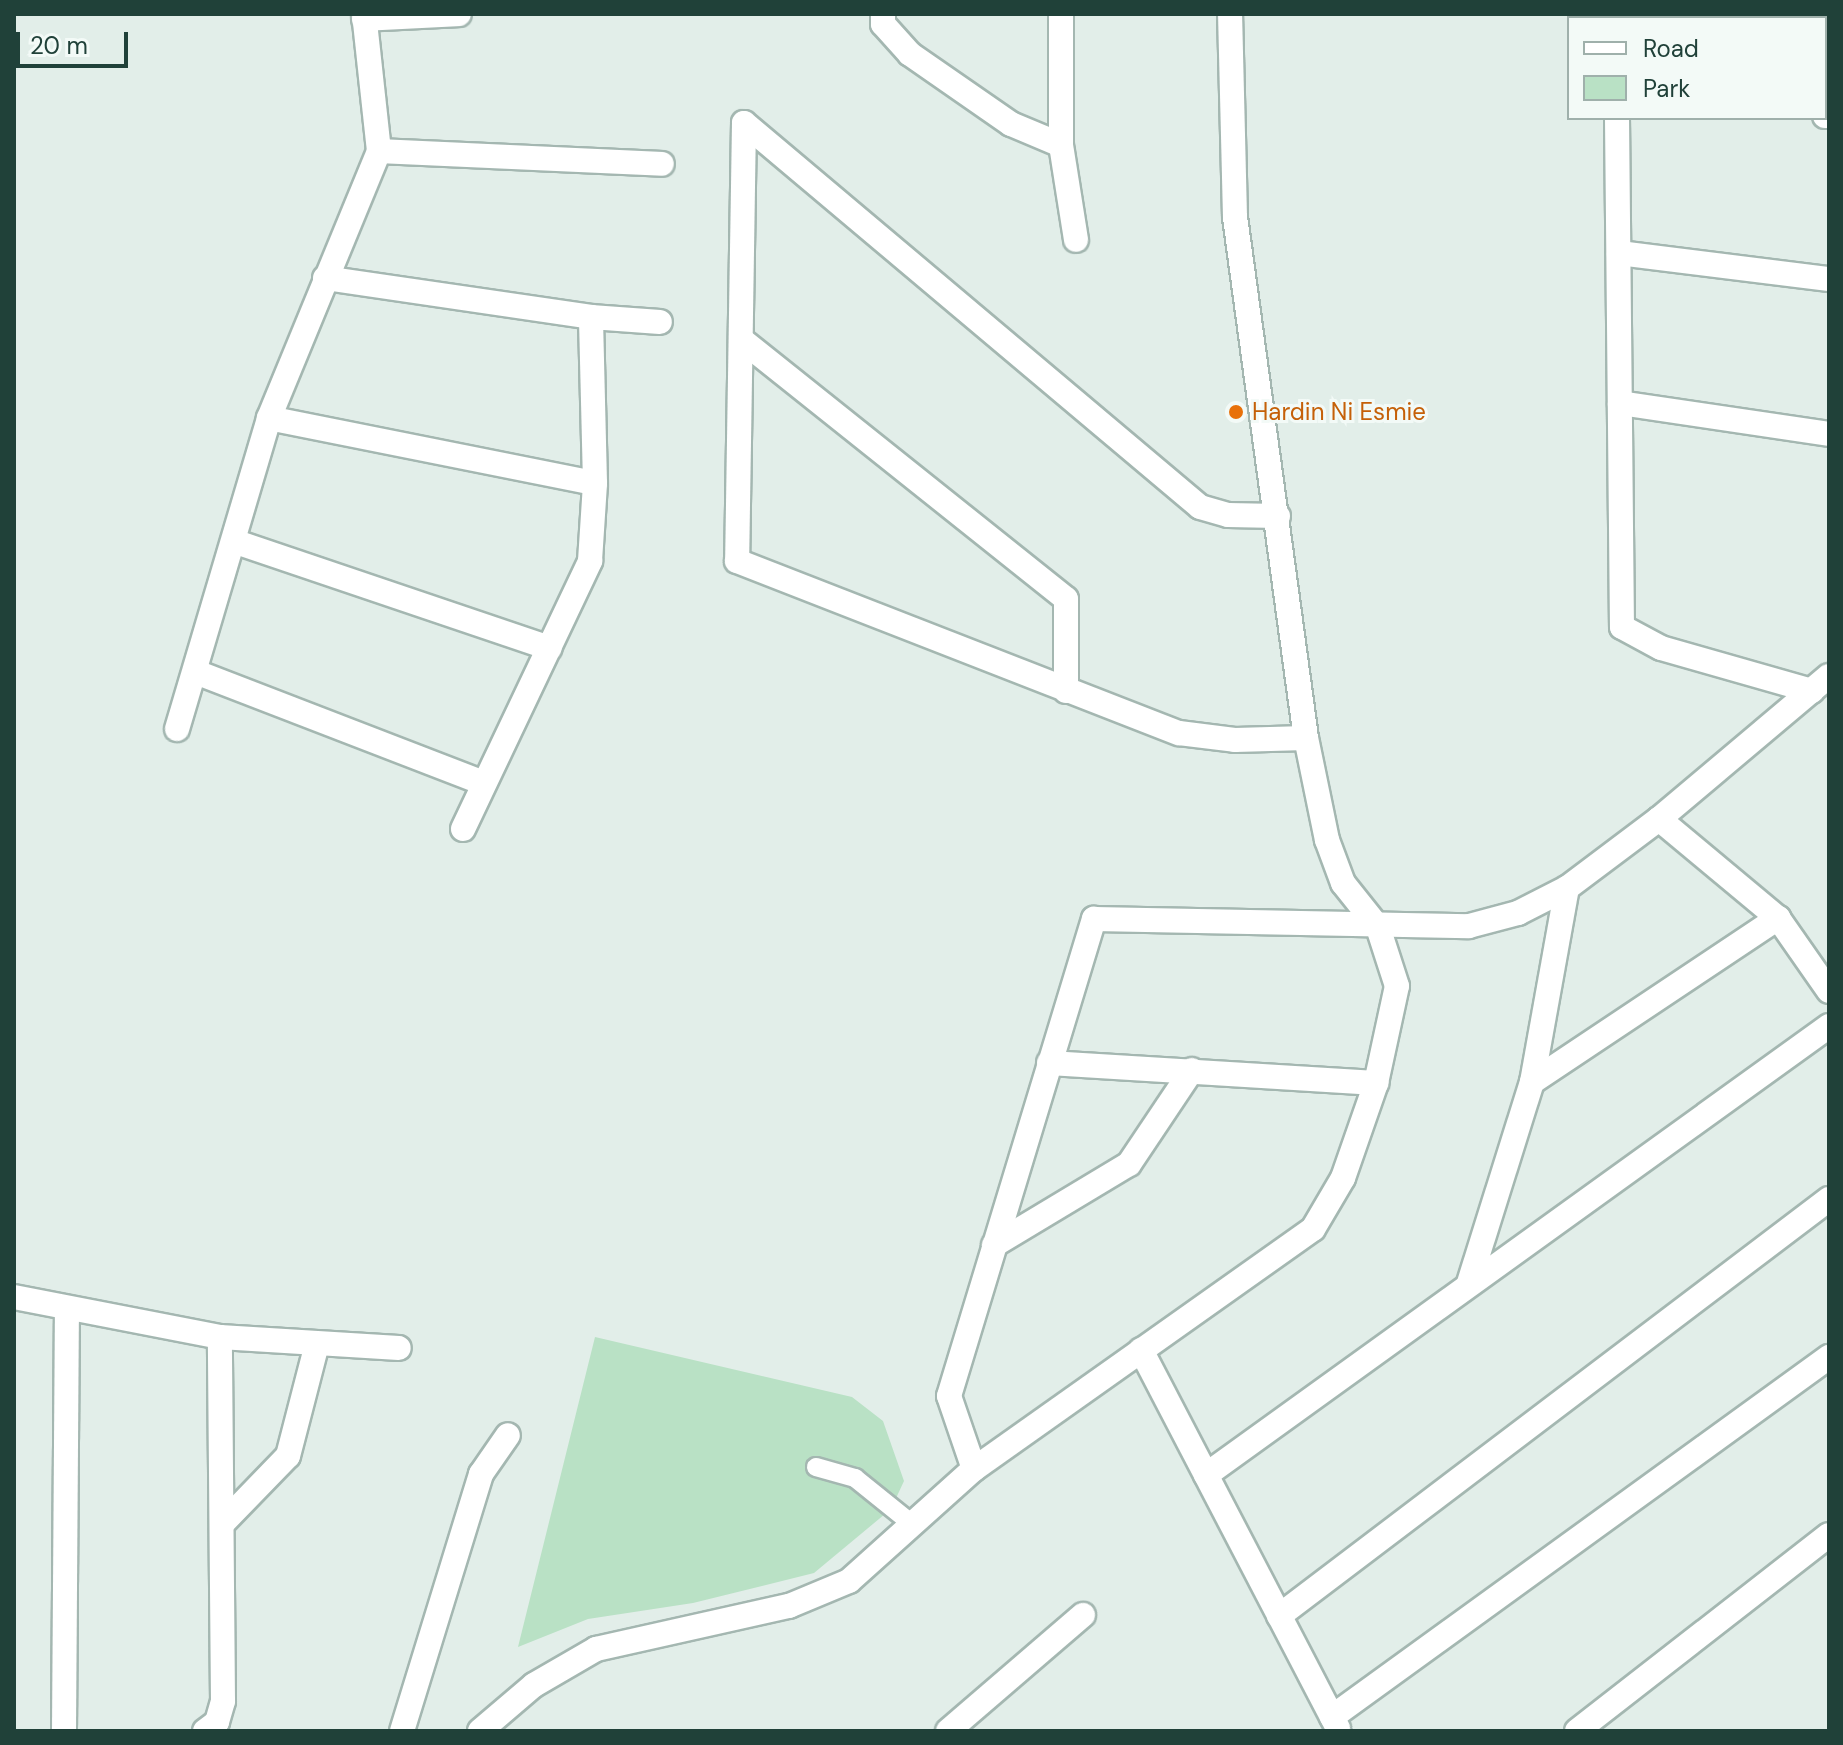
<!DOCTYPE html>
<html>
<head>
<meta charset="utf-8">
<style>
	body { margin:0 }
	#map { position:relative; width:1843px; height:1745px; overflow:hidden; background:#e2eee9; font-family:"DM Sans",sans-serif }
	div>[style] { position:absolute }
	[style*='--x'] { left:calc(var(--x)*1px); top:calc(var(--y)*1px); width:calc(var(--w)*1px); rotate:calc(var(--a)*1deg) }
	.green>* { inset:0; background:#b9e1c5 }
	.roads { filter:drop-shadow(2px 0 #a4b7b1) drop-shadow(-2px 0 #a4b7b1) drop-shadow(0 2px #a4b7b1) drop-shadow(0 -2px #a4b7b1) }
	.lane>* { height:18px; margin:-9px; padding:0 9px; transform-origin:9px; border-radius:9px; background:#fff }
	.street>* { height:24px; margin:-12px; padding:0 12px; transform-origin:12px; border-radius:12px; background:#fff }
	.secondary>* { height:24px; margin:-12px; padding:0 12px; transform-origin:12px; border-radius:12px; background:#fff }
	.dots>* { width:22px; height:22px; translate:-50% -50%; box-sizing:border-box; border:4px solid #f3faf7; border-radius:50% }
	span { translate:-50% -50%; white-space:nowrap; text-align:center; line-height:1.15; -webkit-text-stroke:6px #f3faf7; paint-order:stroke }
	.food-label { font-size:24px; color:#c56008 }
	.left { translate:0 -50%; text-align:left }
	.frame { position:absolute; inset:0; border:16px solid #204139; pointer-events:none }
	.legend { position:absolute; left:1567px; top:16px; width:260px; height:104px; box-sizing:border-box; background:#f3faf7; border:2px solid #9fb0ab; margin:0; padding:10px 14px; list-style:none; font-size:24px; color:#204139 }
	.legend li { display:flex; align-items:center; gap:16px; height:40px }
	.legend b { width:40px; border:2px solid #9fb0ab }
	.scale { position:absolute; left:16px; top:32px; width:112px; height:36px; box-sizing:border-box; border:4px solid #204139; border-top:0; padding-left:10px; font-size:24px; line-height:28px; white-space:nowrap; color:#204139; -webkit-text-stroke:6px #f3faf7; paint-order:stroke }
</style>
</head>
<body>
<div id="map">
	<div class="green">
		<i style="clip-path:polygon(595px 1337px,852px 1397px,883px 1421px,904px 1481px,891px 1509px,814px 1573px,693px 1603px,588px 1619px,518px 1647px)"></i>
	</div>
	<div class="roads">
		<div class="lane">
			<i style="--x:816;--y:1467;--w:41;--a:15.8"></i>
			<i style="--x:855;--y:1478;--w:73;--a:38.9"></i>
		</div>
		<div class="street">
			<i style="--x:883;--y:14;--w:10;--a:90"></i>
			<i style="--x:883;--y:24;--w:40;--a:48"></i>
			<i style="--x:910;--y:54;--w:123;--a:34.7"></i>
			<i style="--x:1011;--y:124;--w:54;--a:22.8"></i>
			<i style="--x:1061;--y:14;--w:131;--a:90"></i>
			<i style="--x:1061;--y:145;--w:96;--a:81"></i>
			<i style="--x:1615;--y:14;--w:4;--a:90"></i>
			<i style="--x:364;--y:19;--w:95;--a:-3"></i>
			<i style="--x:1825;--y:116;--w:4;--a:0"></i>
			<i style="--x:1617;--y:118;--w:509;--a:89.44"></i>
			<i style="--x:1622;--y:627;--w:44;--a:28.3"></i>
			<i style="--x:1661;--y:648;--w:157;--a:15.9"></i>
			<i style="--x:744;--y:123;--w:438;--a:90.9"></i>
			<i style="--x:737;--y:561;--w:474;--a:21.3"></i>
			<i style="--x:1179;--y:733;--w:56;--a:7.1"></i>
			<i style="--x:1235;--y:740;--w:71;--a:-1.6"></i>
			<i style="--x:744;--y:123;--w:596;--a:40.1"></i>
			<i style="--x:1200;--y:507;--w:29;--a:16"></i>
			<i style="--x:1228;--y:515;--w:50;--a:1.1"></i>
			<i style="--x:379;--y:151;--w:283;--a:2.6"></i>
			<i style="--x:1619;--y:253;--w:212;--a:7.1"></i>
			<i style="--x:325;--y:278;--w:269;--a:8.3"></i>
			<i style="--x:591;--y:317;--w:69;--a:4.1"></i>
			<i style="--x:743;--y:341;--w:413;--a:38.6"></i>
			<i style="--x:1066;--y:599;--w:92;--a:90"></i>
			<i style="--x:1620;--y:403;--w:211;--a:8.4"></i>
			<i style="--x:269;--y:418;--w:332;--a:11.3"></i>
			<i style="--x:236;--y:542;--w:331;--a:18.7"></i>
			<i style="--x:196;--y:672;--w:308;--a:21.1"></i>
			<i style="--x:177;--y:729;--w:324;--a:-73.5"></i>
			<i style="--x:269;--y:418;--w:289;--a:-67.6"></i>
			<i style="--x:379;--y:151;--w:138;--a:-96.2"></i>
			<i style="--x:1659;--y:819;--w:155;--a:39.8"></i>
			<i style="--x:1778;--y:918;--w:89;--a:55.1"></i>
			<i style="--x:463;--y:829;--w:297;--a:-64.6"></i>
			<i style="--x:590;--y:561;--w:78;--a:-86.3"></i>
			<i style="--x:595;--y:483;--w:166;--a:-91.4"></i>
			<i style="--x:1049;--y:1063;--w:328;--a:3.5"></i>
			<i style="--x:1532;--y:1082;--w:296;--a:-33.7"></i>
			<i style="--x:994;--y:1245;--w:157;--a:-31"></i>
			<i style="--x:1129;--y:1164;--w:113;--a:-56.2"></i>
			<i style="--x:1469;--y:1283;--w:211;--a:-72.6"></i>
			<i style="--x:1532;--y:1082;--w:197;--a:-79.8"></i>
			<i style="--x:14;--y:1297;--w:210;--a:11"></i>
			<i style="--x:220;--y:1337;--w:179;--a:3.5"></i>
			<i style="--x:1141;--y:1350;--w:427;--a:62.5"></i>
			<i style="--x:974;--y:1469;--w:77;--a:-108.9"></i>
			<i style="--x:949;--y:1396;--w:499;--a:-73.1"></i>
			<i style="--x:1094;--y:919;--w:375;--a:1.1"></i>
			<i style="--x:1469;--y:926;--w:51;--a:-14.9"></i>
			<i style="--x:1518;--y:913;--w:55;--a:-27"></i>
			<i style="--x:1567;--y:888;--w:115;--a:-36.9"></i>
			<i style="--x:1659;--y:819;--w:222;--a:-40.1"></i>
			<i style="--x:1206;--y:1475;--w:768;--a:-35.78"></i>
			<i style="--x:223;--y:1523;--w:93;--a:-45.9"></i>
			<i style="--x:288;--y:1456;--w:116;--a:-75.5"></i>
			<i style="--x:1279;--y:1616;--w:690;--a:-37.17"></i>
			<i style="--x:1332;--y:1717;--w:614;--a:-35.92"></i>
			<i style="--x:64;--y:1731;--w:420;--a:-89.6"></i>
			<i style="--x:205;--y:1731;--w:15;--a:-37"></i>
			<i style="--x:217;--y:1722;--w:22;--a:-74"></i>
			<i style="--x:223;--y:1701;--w:364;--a:-90.5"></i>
			<i style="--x:402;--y:1731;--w:269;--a:-72.9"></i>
			<i style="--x:481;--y:1474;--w:47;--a:-55.3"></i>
			<i style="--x:948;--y:1731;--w:178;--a:-40.7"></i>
			<i style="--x:1577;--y:1731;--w:319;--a:-37.9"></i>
		</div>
		<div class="secondary">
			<i style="--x:480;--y:1731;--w:71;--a:-40.4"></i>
			<i style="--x:534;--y:1685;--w:72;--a:-30.1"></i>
			<i style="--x:596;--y:1649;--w:198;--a:-12.6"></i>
			<i style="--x:789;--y:1606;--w:65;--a:-22.6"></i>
			<i style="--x:849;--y:1581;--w:168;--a:-41.9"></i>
			<i style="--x:974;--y:1469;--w:415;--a:-35.3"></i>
			<i style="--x:1313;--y:1229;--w:59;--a:-59.5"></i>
			<i style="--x:1343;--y:1178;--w:101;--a:-70.8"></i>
			<i style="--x:1376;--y:1083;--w:99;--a:-77.8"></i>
			<i style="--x:1397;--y:986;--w:62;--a:-107.9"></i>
			<i style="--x:1378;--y:927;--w:56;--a:-128.5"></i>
			<i style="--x:1343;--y:883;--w:46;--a:-110.4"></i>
			<i style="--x:1327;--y:840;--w:104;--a:-101.6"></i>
			<i style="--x:1306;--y:738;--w:526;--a:-97.76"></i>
			<i style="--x:1235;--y:217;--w:203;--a:-91.4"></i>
		</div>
	</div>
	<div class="dots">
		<i style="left:1236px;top:412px;background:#e8710a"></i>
	</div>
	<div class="food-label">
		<span class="left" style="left:1252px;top:412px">Hardin Ni Esmie</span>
	</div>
	<div class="frame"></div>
	<ul class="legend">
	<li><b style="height:10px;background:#fff"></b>Road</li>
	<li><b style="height:22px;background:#b9e1c5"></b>Park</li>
	</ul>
	<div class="scale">20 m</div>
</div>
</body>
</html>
